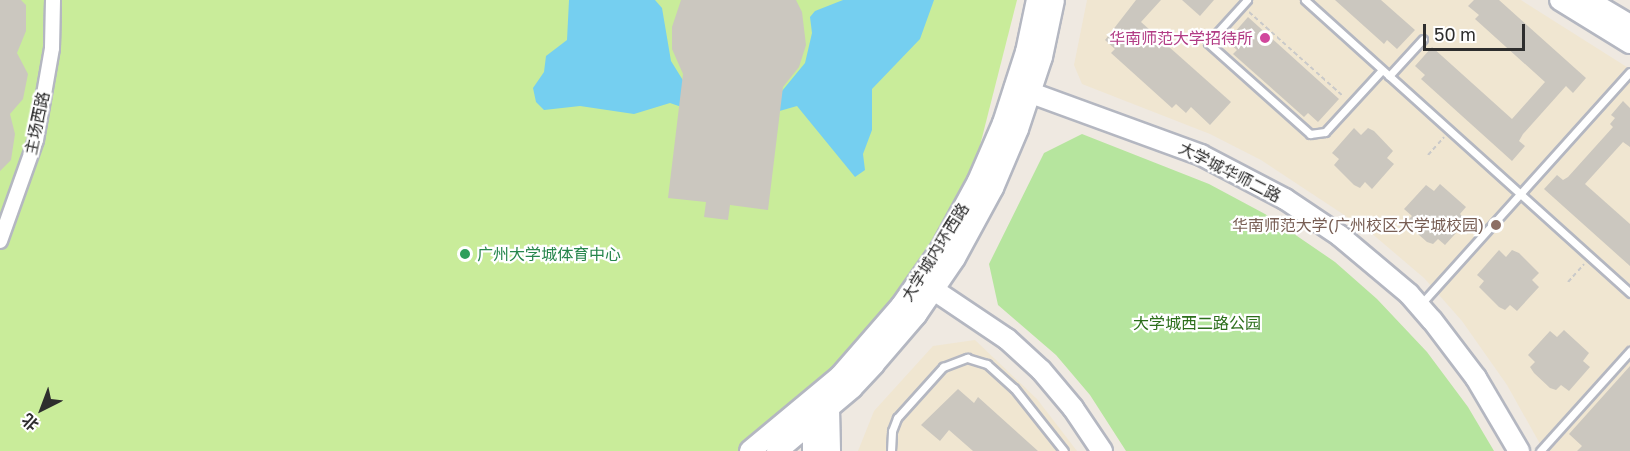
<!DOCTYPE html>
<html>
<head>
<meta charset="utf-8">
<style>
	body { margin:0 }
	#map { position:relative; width:1630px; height:451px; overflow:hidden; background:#efe9e1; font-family:"Golos Text","Noto Sans SC",sans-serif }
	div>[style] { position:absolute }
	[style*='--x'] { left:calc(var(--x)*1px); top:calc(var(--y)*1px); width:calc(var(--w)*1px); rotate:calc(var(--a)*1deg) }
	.education>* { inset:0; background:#f0e6d1 }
	.green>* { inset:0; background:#b6e59e }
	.pitch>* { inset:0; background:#c9ec9a }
	.water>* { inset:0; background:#75cff0 }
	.building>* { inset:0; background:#cbc7bf }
	.path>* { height:2px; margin-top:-1px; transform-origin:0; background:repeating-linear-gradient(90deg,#c9c9c9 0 4.5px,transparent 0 7.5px) }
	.roads { filter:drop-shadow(2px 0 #b4b7c1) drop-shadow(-2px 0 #b4b7c1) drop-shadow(0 2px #b4b7c1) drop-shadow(0 -2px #b4b7c1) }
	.lane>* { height:7px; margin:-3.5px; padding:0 3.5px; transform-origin:3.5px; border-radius:3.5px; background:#fff }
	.street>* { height:14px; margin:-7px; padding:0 7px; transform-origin:7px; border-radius:7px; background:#fff }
	.secondary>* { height:20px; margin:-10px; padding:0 10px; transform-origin:10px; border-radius:10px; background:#fff }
	.dots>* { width:16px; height:16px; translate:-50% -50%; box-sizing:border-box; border:3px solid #fff; border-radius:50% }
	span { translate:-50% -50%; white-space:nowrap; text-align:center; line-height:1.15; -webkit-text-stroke:4.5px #fff; paint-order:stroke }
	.hotel-label { font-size:16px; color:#b23c85 }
	.right { translate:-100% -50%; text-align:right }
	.street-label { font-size:16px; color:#2e2e2e }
	.education-label { font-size:16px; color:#785e54 }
	.leisure-label { font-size:16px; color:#27864d }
	.left { translate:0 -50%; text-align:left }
	.park-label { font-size:16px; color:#2c6e1b }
	.north { position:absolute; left:12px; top:379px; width:60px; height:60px; -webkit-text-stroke:4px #fff; paint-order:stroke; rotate:222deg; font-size:16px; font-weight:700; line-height:24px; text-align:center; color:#2e2e2e }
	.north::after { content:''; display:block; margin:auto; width:21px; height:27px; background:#2e2e2e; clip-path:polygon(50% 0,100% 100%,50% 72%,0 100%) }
	.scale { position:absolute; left:1423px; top:24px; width:102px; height:27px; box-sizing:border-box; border:3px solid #2e2e2e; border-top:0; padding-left:8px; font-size:18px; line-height:21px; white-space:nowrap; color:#2e2e2e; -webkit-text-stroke:4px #fff; paint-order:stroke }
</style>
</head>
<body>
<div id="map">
	<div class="education">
		<i style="clip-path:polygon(1087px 0,1521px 0,1630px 69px,1630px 451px,1544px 451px,1507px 385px,1462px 321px,1424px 278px,1370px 232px,1261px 160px,1210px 134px,1082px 84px,1074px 65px)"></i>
		<i style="clip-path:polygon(975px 340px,1037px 399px,1077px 451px,858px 451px,874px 411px,933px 346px)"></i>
	</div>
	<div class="green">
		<i style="clip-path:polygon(1082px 134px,1209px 184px,1265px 214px,1335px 262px,1377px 299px,1427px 352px,1468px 407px,1494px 451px,1126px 451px,1090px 395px,1056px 355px,998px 305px,989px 264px,1044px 153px)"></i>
	</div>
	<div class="pitch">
		<i style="clip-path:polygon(0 0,1017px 0,973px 173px,911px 286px,847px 362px,750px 451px,0 451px)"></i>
	</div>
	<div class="water">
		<i style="clip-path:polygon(569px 0,655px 0,662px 8px,671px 61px,684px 82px,782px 91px,805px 63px,812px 33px,810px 17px,815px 11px,843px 0,934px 0,920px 39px,872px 89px,872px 130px,863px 154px,865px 170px,855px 177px,797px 106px,776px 112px,693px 111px,670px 103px,634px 114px,580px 106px,544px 110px,536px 102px,533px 88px,544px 72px,546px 56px,567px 40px)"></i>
	</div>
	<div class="building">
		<i style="clip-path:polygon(0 0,21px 0,26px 5px,26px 31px,17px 53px,28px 74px,23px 99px,10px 114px,15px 134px,11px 160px,0 171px)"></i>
		<i style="clip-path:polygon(681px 0,796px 0,802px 12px,806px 45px,799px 67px,783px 87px,768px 210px,730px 205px,728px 220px,704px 217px,706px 202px,668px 198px,683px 74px,672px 49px,672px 27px)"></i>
		<i style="clip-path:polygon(1136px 0,1161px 0,1141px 22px,1231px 102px,1210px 125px,1191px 107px,1186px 113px,1176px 104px,1172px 108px,1111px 53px,1115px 49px,1105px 40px)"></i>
		<i style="clip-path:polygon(1182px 0,1214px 0,1200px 16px)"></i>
		<i style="clip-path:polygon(1335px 0,1381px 0,1415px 30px,1397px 49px,1387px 40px,1384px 44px)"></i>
		<i style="clip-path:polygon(1474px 0,1499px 0,1586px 78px,1573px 93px,1566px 86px,1523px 134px,1519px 141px,1525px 146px,1512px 161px,1421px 79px,1425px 75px,1415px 66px,1432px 47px,1512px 119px,1545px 82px,1475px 19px,1479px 15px,1468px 6px)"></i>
		<i style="clip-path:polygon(1248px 17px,1339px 99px,1318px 122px,1308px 113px,1304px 117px,1233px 54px,1237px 50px,1227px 41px)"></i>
		<i style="clip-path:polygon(1623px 101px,1630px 108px,1630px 147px,1623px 142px,1585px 184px,1630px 224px,1630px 266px,1544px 189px,1557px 175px,1563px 180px,1568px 177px,1613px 127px,1610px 124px,1615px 118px,1611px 115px)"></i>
		<i style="clip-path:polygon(1354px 128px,1361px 135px,1368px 128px,1374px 131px,1393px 151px,1387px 158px,1394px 164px,1372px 189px,1365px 182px,1360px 188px,1354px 185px,1334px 165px,1339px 159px,1332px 153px)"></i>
		<i style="clip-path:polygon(1440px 184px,1466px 207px,1460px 214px,1467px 221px,1445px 245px,1438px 239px,1433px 244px,1427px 242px,1410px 227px,1407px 221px,1412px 216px,1404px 209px,1426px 185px,1434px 191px)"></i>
		<i style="clip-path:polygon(1499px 250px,1506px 257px,1512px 250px,1519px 253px,1539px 273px,1532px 280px,1539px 287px,1517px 311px,1510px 305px,1505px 310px,1499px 307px,1479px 287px,1484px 281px,1477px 275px)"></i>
		<i style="clip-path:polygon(1564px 330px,1589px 353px,1583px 361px,1590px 367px,1569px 391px,1561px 385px,1556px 390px,1550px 388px,1534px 373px,1530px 367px,1535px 362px,1528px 355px,1550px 331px,1557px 337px)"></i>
		<i style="clip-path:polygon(1630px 366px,1630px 451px,1577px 451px,1582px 446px,1569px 434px)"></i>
		<i style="clip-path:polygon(958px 389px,974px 403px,978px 397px,1038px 451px,973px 451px,949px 430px,940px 441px,921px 425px)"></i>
	</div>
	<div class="path">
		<i style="--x:1249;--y:12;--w:126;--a:41.8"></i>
		<i style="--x:1428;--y:155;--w:24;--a:-48"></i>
		<i style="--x:1568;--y:282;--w:24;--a:-48"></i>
	</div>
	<div class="roads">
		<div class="lane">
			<i style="--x:1247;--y:0;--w:58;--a:132.2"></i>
			<i style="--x:1208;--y:43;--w:137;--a:41.7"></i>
			<i style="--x:1310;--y:134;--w:15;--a:-8"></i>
			<i style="--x:1325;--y:132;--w:84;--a:-47.4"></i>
			<i style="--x:1305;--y:0;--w:438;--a:42"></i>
			<i style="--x:1389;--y:76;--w:50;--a:-47.4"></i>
			<i style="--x:1421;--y:304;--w:312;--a:-48"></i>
			<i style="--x:891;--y:451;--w:20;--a:-87"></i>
			<i style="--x:892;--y:431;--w:14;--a:-69"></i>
			<i style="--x:897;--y:418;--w:69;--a:-48"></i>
			<i style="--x:943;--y:367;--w:26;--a:-21"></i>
			<i style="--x:967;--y:358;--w:21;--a:17"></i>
			<i style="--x:987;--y:364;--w:36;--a:42"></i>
			<i style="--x:1014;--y:388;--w:80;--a:51.6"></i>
			<i style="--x:1540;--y:451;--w:135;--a:-48"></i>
		</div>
		<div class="street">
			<i style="--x:0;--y:241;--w:107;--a:-70.4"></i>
			<i style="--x:36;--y:140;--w:93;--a:-80.1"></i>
			<i style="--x:52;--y:48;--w:48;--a:-88.8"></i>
		</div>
		<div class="secondary">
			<i style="--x:1560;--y:0;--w:82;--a:31.6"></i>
			<i style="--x:1588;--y:0;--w:49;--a:30.8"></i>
			<i style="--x:1015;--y:87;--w:198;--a:20.1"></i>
			<i style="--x:1201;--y:155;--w:95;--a:27.6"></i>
			<i style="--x:1285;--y:199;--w:66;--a:33.9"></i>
			<i style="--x:1340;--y:236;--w:90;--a:40"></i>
			<i style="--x:1409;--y:294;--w:35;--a:49"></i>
			<i style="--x:1432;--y:320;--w:73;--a:52.8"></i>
			<i style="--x:1476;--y:378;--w:85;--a:59.5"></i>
			<i style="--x:934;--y:290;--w:88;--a:33.9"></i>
			<i style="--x:1007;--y:339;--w:46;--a:42.4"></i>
			<i style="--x:1041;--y:370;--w:50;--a:49.9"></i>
			<i style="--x:1073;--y:408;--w:52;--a:56"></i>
			<i style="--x:829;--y:409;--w:42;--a:88.6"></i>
			<i style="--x:813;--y:413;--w:38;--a:90"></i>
			<i style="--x:750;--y:451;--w:117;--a:-39.8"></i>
			<i style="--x:840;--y:376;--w:93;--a:-48.9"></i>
			<i style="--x:901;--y:306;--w:70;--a:-54.9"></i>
			<i style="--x:941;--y:249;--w:77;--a:-61.4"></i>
			<i style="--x:978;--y:181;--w:63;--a:-66.7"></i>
			<i style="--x:1003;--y:123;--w:75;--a:-72.1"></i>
			<i style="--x:1026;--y:52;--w:53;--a:-78.1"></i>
			<i style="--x:777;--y:451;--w:98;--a:-40"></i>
			<i style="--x:852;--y:388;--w:33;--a:-47"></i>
			<i style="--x:874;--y:364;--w:65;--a:-49.4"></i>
			<i style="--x:916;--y:315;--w:69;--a:-55.6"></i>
			<i style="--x:955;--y:258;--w:80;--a:-61.5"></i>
			<i style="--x:993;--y:188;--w:64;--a:-67"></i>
			<i style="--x:1018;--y:129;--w:76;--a:-71.6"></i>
			<i style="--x:1042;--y:57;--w:58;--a:-78.1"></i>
		</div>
	</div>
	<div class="dots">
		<i style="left:1265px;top:38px;background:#d1479c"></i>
		<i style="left:1496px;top:225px;background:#8d6e63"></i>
		<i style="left:465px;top:254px;background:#2e9e5b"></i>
	</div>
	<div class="hotel-label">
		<span class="right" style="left:1253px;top:38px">华南师范大学招待所</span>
	</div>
	<div class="street-label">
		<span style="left:37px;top:123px;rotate:-78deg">主场西路</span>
		<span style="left:1230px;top:172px;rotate:27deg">大学城华师二路</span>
		<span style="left:935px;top:252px;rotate:-58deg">大学城内环西路</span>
	</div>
	<div class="education-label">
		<span class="right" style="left:1484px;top:225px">华南师范大学(广州校区大学城校园)</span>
	</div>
	<div class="leisure-label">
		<span class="left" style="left:477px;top:254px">广州大学城体育中心</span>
	</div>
	<div class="park-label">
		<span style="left:1197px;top:323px">大学城西二路公园</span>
	</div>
	<div class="north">北</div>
	<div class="scale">50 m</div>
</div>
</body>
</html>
